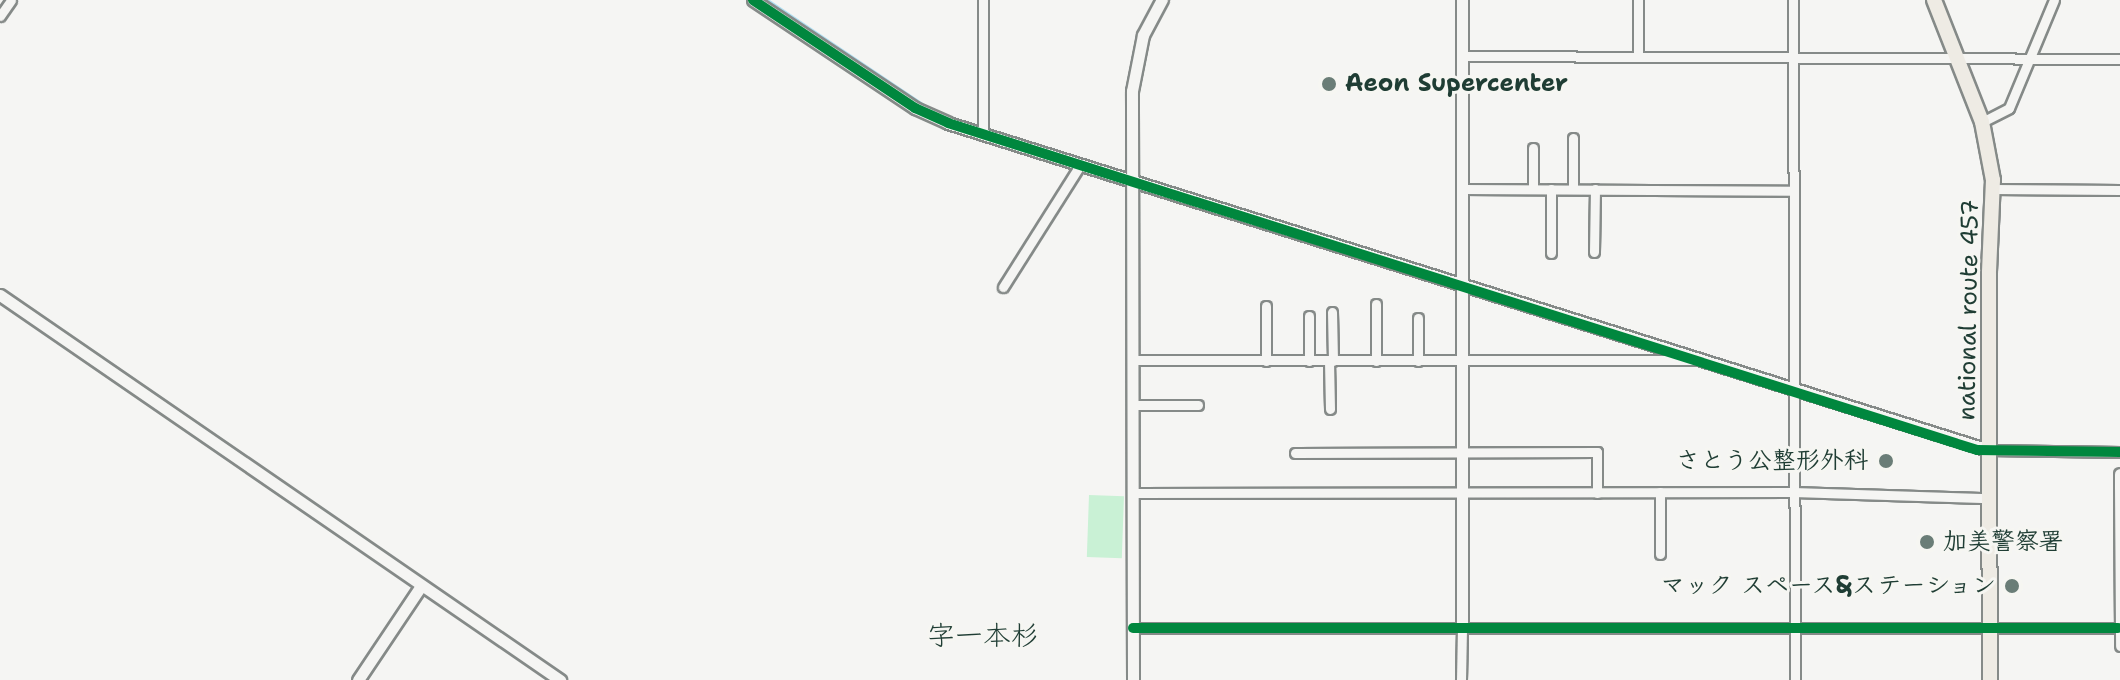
<!DOCTYPE html>
<html>
<head>
<meta charset="utf-8">
<style>
	body { margin:0 }
	#map { position:relative; width:2120px; height:680px; overflow:hidden; background:#f5f5f3; font-family:"Shantell Sans","Klee One",sans-serif }
	div>[style] { position:absolute }
	[style*='--x'] { left:calc(var(--x)*1px); top:calc(var(--y)*1px); width:calc(var(--w)*1px); rotate:calc(var(--a)*1deg) }
	.green>* { inset:0; background:#c9f1d5; transform-origin:0 0 }
	.stream>* { height:2px; margin:-1px; padding:0 1px; transform-origin:1px; border-radius:1px; background:#aedff2 }
	.roads { filter:drop-shadow(2px 0 #858a88) drop-shadow(-2px 0 #858a88) drop-shadow(0 2px #858a88) drop-shadow(0 -2px #858a88) }
	.minor>* { height:9px; margin:-4.5px; padding:0 4.5px; transform-origin:4.5px; border-radius:4.5px; background:#f5f5f3 }
	.tertiary>* { height:11px; margin:-5.5px; padding:0 5.5px; transform-origin:5.5px; border-radius:5.5px; background:#f5f5f3 }
	.trunk>* { height:14px; margin:-7px; padding:0 7px; transform-origin:7px; border-radius:7px; background:#eeebe4 }
	.cycleway>* { height:10px; margin:-5px; padding:0 5px; transform-origin:5px; border-radius:5px; background:#00873e }
	.dots>* { width:22px; height:22px; translate:-50% -50%; box-sizing:border-box; border:4px solid #f6f6f2; border-radius:50% }
	span { translate:-50% -50%; white-space:nowrap; text-align:center; line-height:1.15; -webkit-text-stroke:6px #f6f6f2; paint-order:stroke }
	.poi-label { font-size:24px; color:#1f3d34; font-weight:700 }
	.left { translate:0 -50%; text-align:left }
	.right { translate:-100% -50%; text-align:right }
	.street-label { font-size:24px; color:#1f3d34 }
	.quarter-label { font-size:28px; color:#1f3d34 }
</style>
</head>
<body>
<div id="map">
	<div class="green">
		<i style="left:1089px;top:495px;width:35px;height:62px;rotate:2deg"></i>
	</div>
	<div class="stream">
		<i style="--x:768;--y:0;--w:197;--a:33.9"></i>
		<i style="--x:945;--y:116;--w:37;--a:17"></i>
		<i style="--x:987;--y:129;--w:69;--a:17.7"></i>
	</div>
	<div class="roads">
		<div class="minor">
			<i style="--x:1638;--y:0;--w:57;--a:90"></i>
			<i style="--x:1793;--y:0;--w:680;--a:89.83"></i>
			<i style="--x:0;--y:16;--w:19;--a:-55"></i>
			<i style="--x:1463;--y:56;--w:657;--a:0.26"></i>
			<i style="--x:1982;--y:122;--w:30;--a:-27"></i>
			<i style="--x:2009;--y:108;--w:117;--a:-67.4"></i>
			<i style="--x:983;--y:135;--w:135;--a:-90"></i>
			<i style="--x:1573;--y:138;--w:51;--a:90"></i>
			<i style="--x:1463;--y:189;--w:331;--a:0.3"></i>
			<i style="--x:1533;--y:189;--w:41;--a:-90"></i>
			<i style="--x:1551;--y:189;--w:64;--a:90"></i>
			<i style="--x:1993;--y:189;--w:127;--a:0.5"></i>
			<i style="--x:1594;--y:252;--w:63;--a:-89.1"></i>
			<i style="--x:1003;--y:287;--w:144;--a:-57.7"></i>
			<i style="--x:1376;--y:304;--w:57;--a:90"></i>
			<i style="--x:1332;--y:312;--w:49;--a:88.8"></i>
			<i style="--x:1133;--y:360;--w:560;--a:0"></i>
			<i style="--x:1266;--y:361;--w:55;--a:-90"></i>
			<i style="--x:1309;--y:361;--w:45;--a:-90"></i>
			<i style="--x:1329;--y:361;--w:48;--a:88.8"></i>
			<i style="--x:1418;--y:361;--w:43;--a:-90"></i>
			<i style="--x:1134;--y:405;--w:64;--a:0"></i>
			<i style="--x:1988;--y:450;--w:132;--a:0.9"></i>
			<i style="--x:1295;--y:453;--w:302;--a:-0.2"></i>
			<i style="--x:1597;--y:452;--w:41;--a:90"></i>
			<i style="--x:2119;--y:486;--w:160;--a:89.6"></i>
			<i style="--x:1134;--y:493;--w:659;--a:-0.09"></i>
			<i style="--x:1793;--y:492;--w:196;--a:1.8"></i>
			<i style="--x:1660;--y:554;--w:62;--a:-90"></i>
			<i style="--x:1133;--y:628;--w:985;--a:0"></i>
			<i style="--x:1461;--y:680;--w:52;--a:-88.9"></i>
		</div>
		<div class="tertiary">
			<i style="--x:753;--y:0;--w:195;--a:33.7"></i>
			<i style="--x:915;--y:108;--w:36;--a:24"></i>
			<i style="--x:948;--y:123;--w:1090;--a:17.45"></i>
			<i style="--x:0;--y:295;--w:680;--a:34.51"></i>
			<i style="--x:2120;--y:474;--w:12;--a:90"></i>
			<i style="--x:1462;--y:628;--w:628;--a:-90"></i>
			<i style="--x:358;--y:680;--w:113;--a:-56.2"></i>
			<i style="--x:1133;--y:680;--w:589;--a:-90.1"></i>
			<i style="--x:1132;--y:91;--w:57;--a:-78.9"></i>
			<i style="--x:1143;--y:35;--w:40;--a:-62"></i>
		</div>
		<div class="trunk">
			<i style="--x:1934;--y:0;--w:131;--a:68.5"></i>
			<i style="--x:1982;--y:122;--w:59;--a:79.3"></i>
			<i style="--x:1993;--y:180;--w:93;--a:92.5"></i>
			<i style="--x:1989;--y:273;--w:407;--a:89.9"></i>
		</div>
	</div>
	<div class="cycleway">
		<i style="--x:753;--y:0;--w:195;--a:33.7"></i>
		<i style="--x:915;--y:108;--w:36;--a:24"></i>
		<i style="--x:948;--y:123;--w:1080;--a:17.63"></i>
		<i style="--x:1977;--y:450;--w:143;--a:0.8"></i>
		<i style="--x:1133;--y:628;--w:985;--a:0"></i>
	</div>
	<div class="dots">
		<i style="left:1329px;top:84px;background:#6a7d77"></i>
		<i style="left:1886px;top:461px;background:#6a7d77"></i>
		<i style="left:1927px;top:542px;background:#6a7d77"></i>
		<i style="left:2012px;top:586px;background:#6a7d77"></i>
	</div>
	<div class="poi-label">
		<span class="left" style="left:1345px;top:84px">Aeon Supercenter</span>
		<span class="right" style="left:1868px;top:461px">さとう公整形外科</span>
		<span class="left" style="left:1943px;top:542px">加美警察署</span>
		<span class="right" style="left:1996px;top:586px">マック スペース&amp;ステーション</span>
	</div>
	<div class="street-label">
		<span style="left:1969px;top:310px;rotate:-89deg">national route 457</span>
	</div>
	<div class="quarter-label">
		<span style="left:983px;top:635px">字一本杉</span>
	</div>
</div>
</body>
</html>
